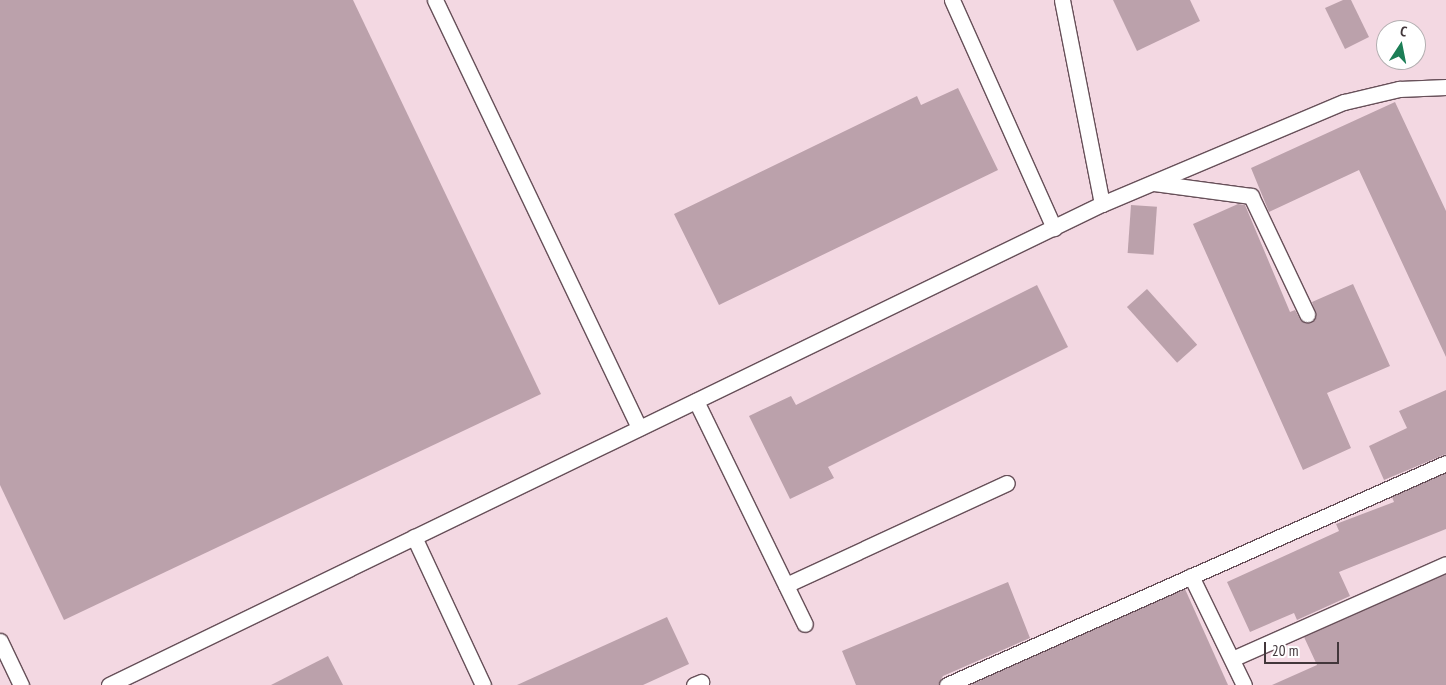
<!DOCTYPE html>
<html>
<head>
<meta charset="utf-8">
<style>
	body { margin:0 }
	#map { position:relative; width:1446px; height:685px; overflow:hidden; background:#f3d8e2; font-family:"PT Sans Narrow",sans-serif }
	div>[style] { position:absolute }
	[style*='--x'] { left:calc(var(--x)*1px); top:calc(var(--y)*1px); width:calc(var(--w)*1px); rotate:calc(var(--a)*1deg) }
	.building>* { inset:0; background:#bba1ab; transform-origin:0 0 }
	.roads { filter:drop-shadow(1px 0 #675059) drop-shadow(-1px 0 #675059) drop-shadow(0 1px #675059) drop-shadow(0 -1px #675059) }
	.lane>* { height:15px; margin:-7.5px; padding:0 7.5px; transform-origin:7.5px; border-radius:7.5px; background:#fff }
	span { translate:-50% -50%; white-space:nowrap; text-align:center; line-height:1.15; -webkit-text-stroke:5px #fff; paint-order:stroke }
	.north { position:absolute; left:1376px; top:20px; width:50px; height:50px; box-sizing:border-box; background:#fff; border:1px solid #b3afb1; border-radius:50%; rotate:11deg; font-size:14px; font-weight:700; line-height:20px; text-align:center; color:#42373b }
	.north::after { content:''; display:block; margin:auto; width:18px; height:22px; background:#1c7e56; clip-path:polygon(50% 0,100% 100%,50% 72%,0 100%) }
	.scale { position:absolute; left:1264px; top:642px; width:75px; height:22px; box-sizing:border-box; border:2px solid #42373b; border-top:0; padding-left:6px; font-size:15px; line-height:18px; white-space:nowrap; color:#42373b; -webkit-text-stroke:4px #fff; paint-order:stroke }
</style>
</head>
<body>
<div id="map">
	<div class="building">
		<i style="clip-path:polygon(0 0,353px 0,541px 394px,64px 620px,0 485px)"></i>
		<i style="clip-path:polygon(1113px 0,1190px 0,1200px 21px,1137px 51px)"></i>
		<i style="clip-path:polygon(1343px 0,1351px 0,1369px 37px,1345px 49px,1325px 8px)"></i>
		<i style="clip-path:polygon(958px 88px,998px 170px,719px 305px,674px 214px,917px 96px,921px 105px)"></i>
		<i style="clip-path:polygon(1395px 102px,1446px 211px,1446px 357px,1359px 170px,1269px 212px,1251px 168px)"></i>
		<i style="clip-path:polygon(1238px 204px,1245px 205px,1290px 312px,1295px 310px,1301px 321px,1311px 323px,1316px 314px,1312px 302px,1353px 284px,1390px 366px,1327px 393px,1351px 448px,1303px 470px,1193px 224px)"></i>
		<i style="left:1131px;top:205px;width:26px;height:48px;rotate:4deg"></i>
		<i style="clip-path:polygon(1037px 285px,1068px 347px,828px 467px,834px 478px,790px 499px,749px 416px,791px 396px,796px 405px)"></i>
		<i style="left:1147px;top:289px;width:75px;height:27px;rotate:48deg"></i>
		<i style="clip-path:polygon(1446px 390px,1446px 454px,1384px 480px,1369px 446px,1407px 428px,1399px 411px)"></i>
		<i style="clip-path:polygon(1446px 473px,1446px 529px,1339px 572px,1350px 596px,1297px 620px,1294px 613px,1250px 632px,1227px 582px,1339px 531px,1336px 524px,1394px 502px,1392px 497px)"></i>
		<i style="clip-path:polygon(1446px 574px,1446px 685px,1272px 685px,1317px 665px,1304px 637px)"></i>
		<i style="clip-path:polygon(1008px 582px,1030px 638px,943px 676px,938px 685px,856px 685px,842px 651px)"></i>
		<i style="clip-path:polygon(1185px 589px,1228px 685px,970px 685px)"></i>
		<i style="clip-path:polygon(667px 617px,689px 664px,643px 685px,517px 685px)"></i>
		<i style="clip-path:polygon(328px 656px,343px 685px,271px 685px)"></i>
	</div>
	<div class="roads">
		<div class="lane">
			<i style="--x:435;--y:0;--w:474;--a:64.5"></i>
			<i style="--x:952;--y:0;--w:250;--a:65.9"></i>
			<i style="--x:1062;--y:0;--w:208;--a:78.9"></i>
			<i style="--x:1154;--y:183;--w:98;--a:7.6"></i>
			<i style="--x:1251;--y:196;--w:131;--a:64.6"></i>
			<i style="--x:696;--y:401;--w:248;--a:64"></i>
			<i style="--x:414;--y:537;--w:163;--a:65"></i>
			<i style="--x:1191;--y:576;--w:121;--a:64.1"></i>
			<i style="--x:786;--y:585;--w:243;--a:-24.8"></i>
			<i style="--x:0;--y:641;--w:49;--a:64.5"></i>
			<i style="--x:1232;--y:659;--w:234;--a:-23.9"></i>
			<i style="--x:109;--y:685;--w:1103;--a:-25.85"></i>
			<i style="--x:1102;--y:204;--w:263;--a:-22.9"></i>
			<i style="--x:1344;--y:102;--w:57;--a:-13.3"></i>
			<i style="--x:1399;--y:89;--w:47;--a:-2.4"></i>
			<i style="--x:694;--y:685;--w:8;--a:-23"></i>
			<i style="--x:947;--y:685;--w:546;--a:-23.98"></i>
		</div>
	</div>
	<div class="north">С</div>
	<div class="scale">20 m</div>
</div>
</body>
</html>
